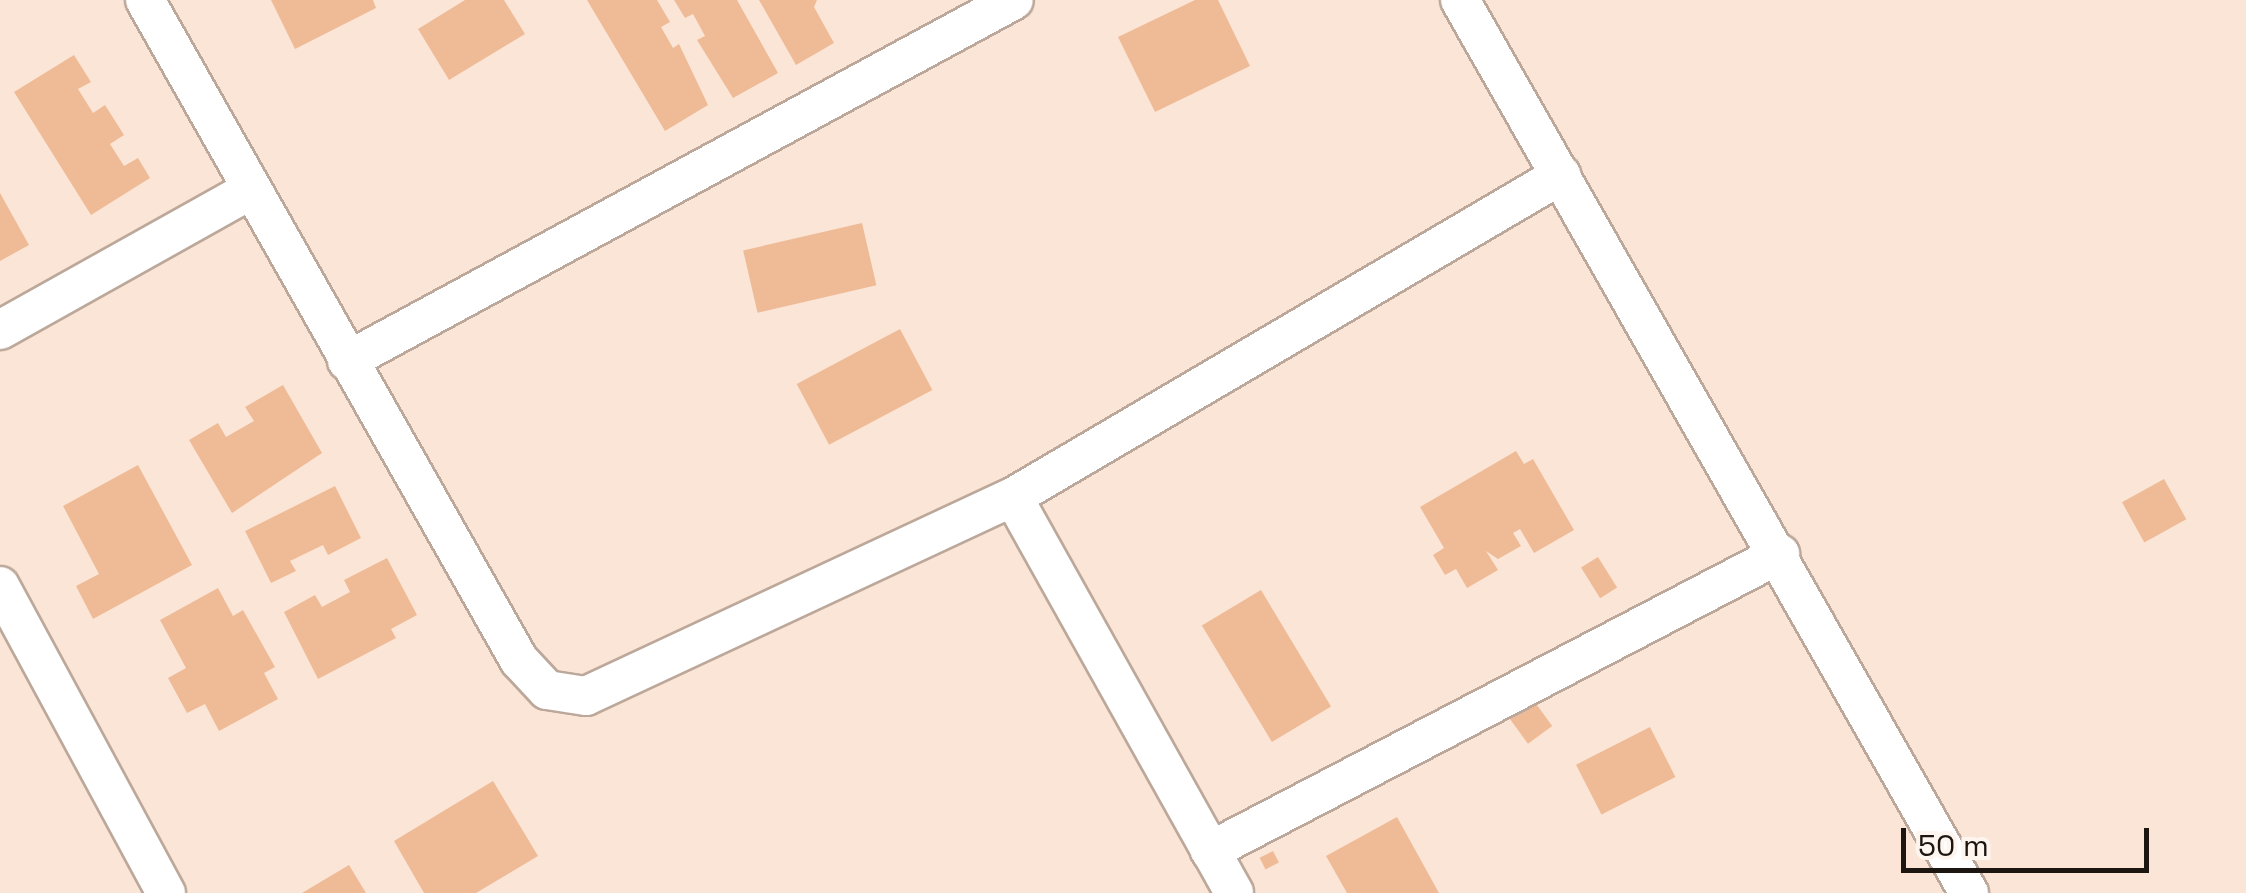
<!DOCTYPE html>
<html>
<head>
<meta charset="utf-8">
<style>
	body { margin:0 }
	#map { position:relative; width:2246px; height:893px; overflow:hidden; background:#fbe5d6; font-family:"Space Grotesk",sans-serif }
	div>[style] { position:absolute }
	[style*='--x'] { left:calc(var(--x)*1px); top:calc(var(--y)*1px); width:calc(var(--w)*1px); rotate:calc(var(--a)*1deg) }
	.building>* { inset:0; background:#efbb97; transform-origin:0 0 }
	.roads { filter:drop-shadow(2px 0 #bca89a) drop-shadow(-2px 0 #bca89a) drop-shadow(0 2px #bca89a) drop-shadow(0 -2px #bca89a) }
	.street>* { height:38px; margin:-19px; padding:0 19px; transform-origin:19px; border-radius:19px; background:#fff }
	span { translate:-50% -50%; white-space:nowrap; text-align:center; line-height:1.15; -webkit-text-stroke:10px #fef5ef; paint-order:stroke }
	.scale { position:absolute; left:1901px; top:828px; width:248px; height:45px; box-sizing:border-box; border:5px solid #1c1510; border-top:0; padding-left:12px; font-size:30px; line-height:35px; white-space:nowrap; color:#1c1510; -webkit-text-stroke:8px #fef5ef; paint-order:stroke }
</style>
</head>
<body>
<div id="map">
	<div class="building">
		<i style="clip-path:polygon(271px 0,373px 0,376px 8px,295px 49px)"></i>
		<i style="clip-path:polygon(465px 0,504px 0,525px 34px,449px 80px,418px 29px)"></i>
		<i style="clip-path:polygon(587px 0,657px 0,670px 22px,661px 27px,673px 48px,679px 44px,708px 105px,665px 131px)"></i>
		<i style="clip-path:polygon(674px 0,737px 0,778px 73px,733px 98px,697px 40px,705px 36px,693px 14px,685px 18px)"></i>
		<i style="clip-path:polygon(759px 0,817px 0,814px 7px,834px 43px,796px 65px)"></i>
		<i style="clip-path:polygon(1195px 0,1218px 0,1250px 66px,1155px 112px,1118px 37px)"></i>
		<i style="clip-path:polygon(74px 55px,91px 82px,78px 89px,93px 113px,105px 105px,124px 135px,110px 144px,124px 166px,138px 158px,150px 178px,91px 215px,14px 92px)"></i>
		<i style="clip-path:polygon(0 193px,29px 245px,0 261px)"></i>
		<i style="left:862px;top:223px;width:64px;height:122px;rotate:77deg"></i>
		<i style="left:900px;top:329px;width:69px;height:117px;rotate:62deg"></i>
		<i style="clip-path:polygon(283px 385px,322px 453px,232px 513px,189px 440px,218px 423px,226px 437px,254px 421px,245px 407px)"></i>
		<i style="clip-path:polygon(1516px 451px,1524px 464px,1533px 459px,1574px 530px,1534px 553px,1520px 529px,1513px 533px,1521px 546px,1498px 559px,1486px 551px,1498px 570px,1467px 588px,1456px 569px,1445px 575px,1433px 555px,1444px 548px,1420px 507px)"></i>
		<i style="clip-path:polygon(138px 465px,192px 565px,93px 619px,76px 586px,99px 574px,63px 506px)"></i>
		<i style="left:2164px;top:479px;width:46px;height:48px;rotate:61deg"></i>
		<i style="clip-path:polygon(335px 486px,361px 538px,328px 555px,323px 545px,290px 561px,296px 571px,271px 583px,245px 531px)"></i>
		<i style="left:1598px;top:557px;width:36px;height:20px;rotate:58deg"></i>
		<i style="clip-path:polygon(387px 558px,417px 615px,391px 629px,396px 638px,318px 679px,284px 612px,315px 595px,322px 607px,350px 592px,344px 580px)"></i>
		<i style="clip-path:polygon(218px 588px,233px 616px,243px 610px,275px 667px,264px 673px,278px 699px,219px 731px,205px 704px,187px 713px,168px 678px,186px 668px,160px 620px)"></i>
		<i style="left:1261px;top:590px;width:136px;height:69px;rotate:59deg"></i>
		<i style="left:1534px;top:701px;width:31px;height:30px;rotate:54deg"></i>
		<i style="left:1650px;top:727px;width:56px;height:83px;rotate:63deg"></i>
		<i style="clip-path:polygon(493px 781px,538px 856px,476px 893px,424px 893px,394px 841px)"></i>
		<i style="clip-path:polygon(1397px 817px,1439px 893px,1347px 893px,1326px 856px)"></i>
		<i style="left:1273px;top:851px;width:13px;height:15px;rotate:63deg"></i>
		<i style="clip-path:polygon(349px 865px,366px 893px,302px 893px)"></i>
	</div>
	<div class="roads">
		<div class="street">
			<i style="--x:145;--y:0;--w:759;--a:60.46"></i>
			<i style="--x:519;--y:660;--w:41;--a:47"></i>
			<i style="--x:547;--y:690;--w:39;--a:9"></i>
			<i style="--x:586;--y:696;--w:471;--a:-25"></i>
			<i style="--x:1013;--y:497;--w:636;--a:-30.44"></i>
			<i style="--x:1460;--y:0;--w:1028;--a:60.32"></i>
			<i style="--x:0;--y:330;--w:285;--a:-29.2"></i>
			<i style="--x:347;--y:361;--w:758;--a:-28.42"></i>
			<i style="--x:1013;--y:497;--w:453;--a:60.8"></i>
			<i style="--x:0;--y:586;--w:349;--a:61.6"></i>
			<i style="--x:1210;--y:851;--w:643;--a:-27.52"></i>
		</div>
	</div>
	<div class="scale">50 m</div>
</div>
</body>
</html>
